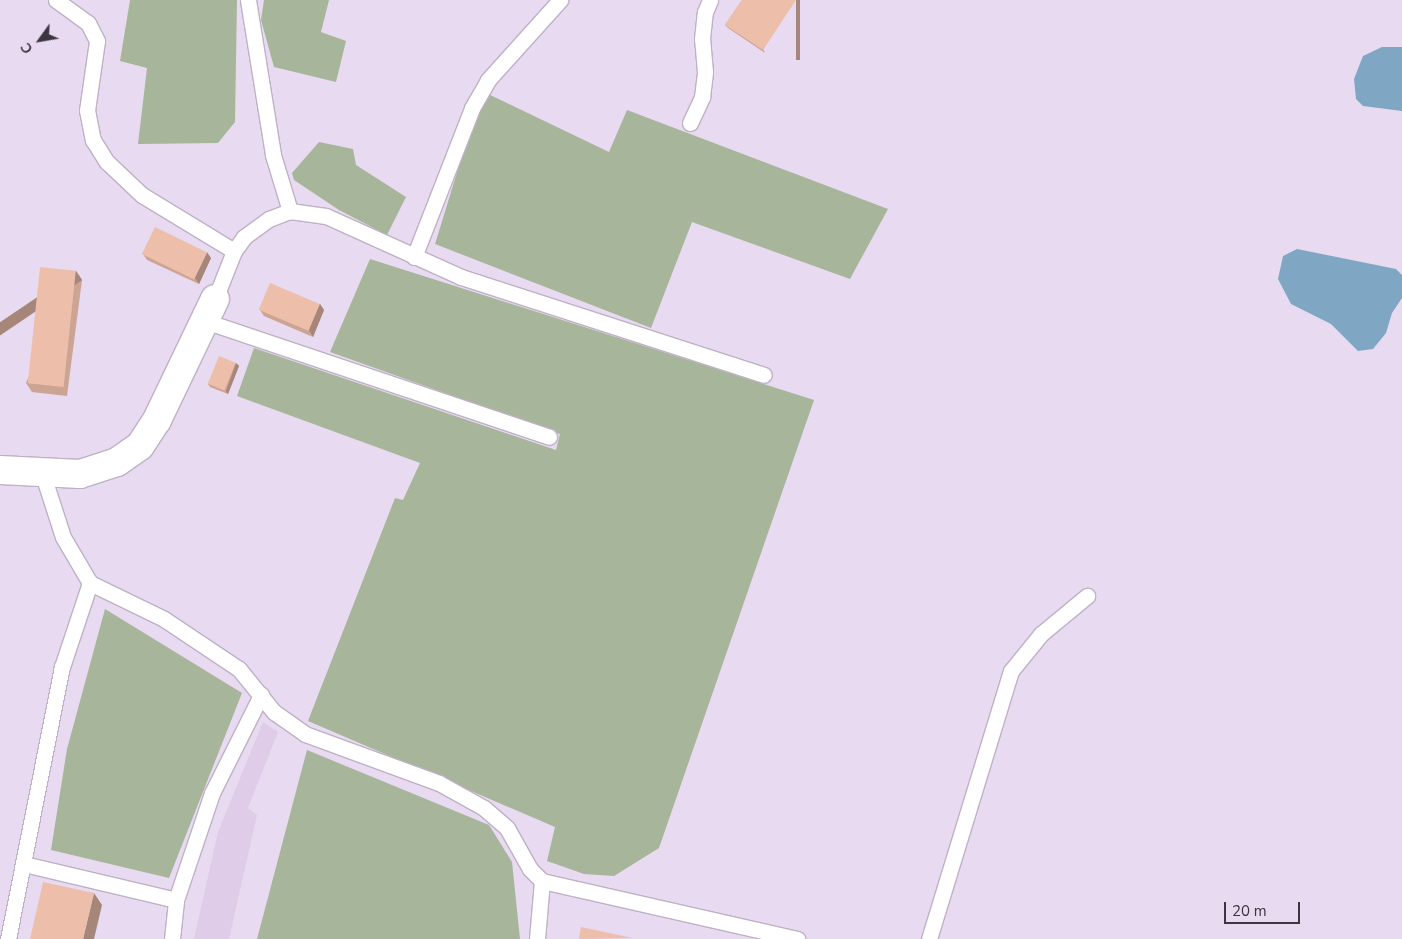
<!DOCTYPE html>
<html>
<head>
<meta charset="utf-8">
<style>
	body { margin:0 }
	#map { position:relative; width:1402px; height:939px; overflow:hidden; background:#e8daf0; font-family:"Nunito Sans",sans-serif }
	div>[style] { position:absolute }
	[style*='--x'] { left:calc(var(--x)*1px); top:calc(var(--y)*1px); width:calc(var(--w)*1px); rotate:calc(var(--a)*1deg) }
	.built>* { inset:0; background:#decce8 }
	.green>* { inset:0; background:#a7b59b }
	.water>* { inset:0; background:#7fa7c3 }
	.roads { filter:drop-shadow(1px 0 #beb1c5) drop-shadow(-1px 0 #beb1c5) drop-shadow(0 1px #beb1c5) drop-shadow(0 -1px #beb1c5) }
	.service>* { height:15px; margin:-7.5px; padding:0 7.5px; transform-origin:7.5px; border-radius:7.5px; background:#fff }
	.minor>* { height:28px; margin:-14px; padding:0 14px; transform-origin:14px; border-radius:14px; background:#fff }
	.wall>* { inset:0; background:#cca493 }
	.shaded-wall>* { inset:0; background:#a68678; transform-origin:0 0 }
	.building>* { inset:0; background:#edbfab; transform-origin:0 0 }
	span { translate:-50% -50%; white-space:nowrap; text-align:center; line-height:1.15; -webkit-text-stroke:4px #e8daf0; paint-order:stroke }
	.north { position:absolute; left:15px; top:15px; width:50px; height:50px; -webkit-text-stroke:4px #e8daf0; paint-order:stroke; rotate:238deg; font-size:14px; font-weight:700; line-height:20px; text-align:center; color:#3b363f }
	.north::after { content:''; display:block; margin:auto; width:18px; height:22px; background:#3b363f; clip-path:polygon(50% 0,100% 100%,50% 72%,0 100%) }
	.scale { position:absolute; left:1224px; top:902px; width:76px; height:22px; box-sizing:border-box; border:2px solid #3b363f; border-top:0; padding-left:6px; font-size:15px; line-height:18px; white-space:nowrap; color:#3b363f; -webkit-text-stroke:4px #e8daf0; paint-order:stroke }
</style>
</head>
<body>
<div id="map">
	<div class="built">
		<i style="clip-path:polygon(263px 722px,278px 732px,248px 808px,257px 815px,229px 939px,194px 939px,218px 832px)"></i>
	</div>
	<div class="green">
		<i style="clip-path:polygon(130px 0,237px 0,235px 122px,218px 143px,138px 144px,147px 68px,120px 61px)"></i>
		<i style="clip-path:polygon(264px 0,329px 0,321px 32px,346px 41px,336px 82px,274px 67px,261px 20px)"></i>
		<i style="clip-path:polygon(488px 94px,609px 152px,627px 110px,888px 209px,850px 279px,692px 222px,651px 328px,435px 244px,463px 153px)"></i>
		<i style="clip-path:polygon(319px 142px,353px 149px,356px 165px,406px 197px,387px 235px,339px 210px,294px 180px,292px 173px)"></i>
		<i style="clip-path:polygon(370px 259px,814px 400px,659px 848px,614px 876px,584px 874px,547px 861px,555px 827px,308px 721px,395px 498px,403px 500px,420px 463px,237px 396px,254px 348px,556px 450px,560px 434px,330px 352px)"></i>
		<i style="clip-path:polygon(105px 609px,242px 693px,169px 878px,51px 850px,67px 749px)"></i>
		<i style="clip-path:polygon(307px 750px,489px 825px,512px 862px,520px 939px,257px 939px)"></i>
	</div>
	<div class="water">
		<i style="clip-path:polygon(1382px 47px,1402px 47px,1402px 111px,1363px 106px,1356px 99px,1354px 79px,1363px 56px)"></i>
		<i style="clip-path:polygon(1297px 249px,1396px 269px,1402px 275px,1402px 298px,1392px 313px,1386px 333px,1373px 349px,1358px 351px,1331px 324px,1291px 304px,1278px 279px,1283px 256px)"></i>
	</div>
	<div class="roads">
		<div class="service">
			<i style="--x:56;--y:0;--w:39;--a:36"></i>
			<i style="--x:88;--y:23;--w:20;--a:63"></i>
			<i style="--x:97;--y:41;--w:70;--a:98.2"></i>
			<i style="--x:87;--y:110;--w:31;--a:79"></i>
			<i style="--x:93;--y:140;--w:26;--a:58"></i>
			<i style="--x:107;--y:162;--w:48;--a:43.3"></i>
			<i style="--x:142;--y:195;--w:108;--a:31.3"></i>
			<i style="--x:248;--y:0;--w:157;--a:80.8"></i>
			<i style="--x:273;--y:155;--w:59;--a:73.1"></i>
			<i style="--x:690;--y:123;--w:29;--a:-65"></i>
			<i style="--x:702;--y:97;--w:25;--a:-83"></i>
			<i style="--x:705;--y:72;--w:33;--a:-95"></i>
			<i style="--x:702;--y:39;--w:27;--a:-84"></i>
			<i style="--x:705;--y:12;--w:13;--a:-67"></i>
			<i style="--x:414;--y:257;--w:160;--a:-68.7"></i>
			<i style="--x:472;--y:108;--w:32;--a:-60"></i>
			<i style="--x:488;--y:80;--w:108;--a:-48"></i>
			<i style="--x:215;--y:299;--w:52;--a:-68.4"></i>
			<i style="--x:234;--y:251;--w:17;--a:-54"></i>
			<i style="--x:244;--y:237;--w:31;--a:-36"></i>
			<i style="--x:269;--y:219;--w:22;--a:-21"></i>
			<i style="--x:290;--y:211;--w:36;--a:8"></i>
			<i style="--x:326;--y:216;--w:148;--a:24.3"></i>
			<i style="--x:461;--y:277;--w:318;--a:17.9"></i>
			<i style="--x:205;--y:321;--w:363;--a:18.6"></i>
			<i style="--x:42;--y:472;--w:68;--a:72.1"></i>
			<i style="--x:63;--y:537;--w:53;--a:59.6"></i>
			<i style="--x:90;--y:583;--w:82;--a:25.9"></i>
			<i style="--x:164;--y:619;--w:90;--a:33.7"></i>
			<i style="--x:239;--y:669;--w:55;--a:50.9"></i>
			<i style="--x:274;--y:712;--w:38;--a:35"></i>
			<i style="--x:305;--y:734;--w:143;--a:20.1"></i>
			<i style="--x:439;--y:783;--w:51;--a:29.1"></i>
			<i style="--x:484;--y:808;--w:30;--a:41"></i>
			<i style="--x:507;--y:828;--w:47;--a:60.7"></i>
			<i style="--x:530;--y:869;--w:17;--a:45"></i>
			<i style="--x:542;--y:881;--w:262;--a:12.8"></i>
			<i style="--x:24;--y:864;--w:156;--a:13.3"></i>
			<i style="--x:8;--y:939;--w:277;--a:-78.8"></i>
			<i style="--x:62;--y:667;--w:89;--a:-71.6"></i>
			<i style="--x:172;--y:939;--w:39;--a:-84"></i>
			<i style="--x:176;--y:900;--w:113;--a:-71.4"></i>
			<i style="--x:212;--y:793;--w:110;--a:-63.4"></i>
			<i style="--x:537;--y:939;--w:58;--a:-85.1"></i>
			<i style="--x:929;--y:939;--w:280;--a:-73"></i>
			<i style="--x:1011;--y:671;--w:48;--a:-51"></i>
			<i style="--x:1041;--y:634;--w:60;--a:-39.6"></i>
		</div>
		<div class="minor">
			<i style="--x:0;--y:470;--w:80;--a:2.9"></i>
			<i style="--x:80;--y:474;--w:39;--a:-18"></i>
			<i style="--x:117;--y:462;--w:28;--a:-35"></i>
			<i style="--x:140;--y:446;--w:31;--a:-57"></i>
			<i style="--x:157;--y:420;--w:134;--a:-64.4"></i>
		</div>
	</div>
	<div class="wall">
		<i style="clip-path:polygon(742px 0,765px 53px,728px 28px,725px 25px)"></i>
		<i style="clip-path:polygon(143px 254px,211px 258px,199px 284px,147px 260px)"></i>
		<i style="clip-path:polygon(76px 271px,82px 280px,67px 396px,32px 392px,26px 383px)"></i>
		<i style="clip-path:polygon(320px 304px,324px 310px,313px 337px,264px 316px,260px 310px)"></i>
		<i style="clip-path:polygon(236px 363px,239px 366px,228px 394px,210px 387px,208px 384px)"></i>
	</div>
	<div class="shaded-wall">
		<i style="left:796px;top:0;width:4px;height:60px"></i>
		<i style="clip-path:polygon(207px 252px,211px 258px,199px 284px,195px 278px)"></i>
		<i style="left:76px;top:271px;width:11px;height:117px;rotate:56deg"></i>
		<i style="clip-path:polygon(320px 304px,324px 310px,313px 337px,309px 330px)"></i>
		<i style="clip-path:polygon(236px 363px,239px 366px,228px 394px,226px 391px)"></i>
		<i style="clip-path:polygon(94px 893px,102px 905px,94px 939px,83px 939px)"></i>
	</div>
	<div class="building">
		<i style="clip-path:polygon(742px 0,796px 0,763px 50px,725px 25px)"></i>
		<i style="left:155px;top:227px;width:58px;height:30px;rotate:26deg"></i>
		<i style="left:40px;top:267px;width:36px;height:117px;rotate:6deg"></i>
		<i style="left:270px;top:283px;width:54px;height:29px;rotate:23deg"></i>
		<i style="left:219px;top:356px;width:18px;height:30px;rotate:22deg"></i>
		<i style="clip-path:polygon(43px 882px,94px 893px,83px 939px,30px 939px)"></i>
		<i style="clip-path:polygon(581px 927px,633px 938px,579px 939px)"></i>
	</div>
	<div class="north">С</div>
	<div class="scale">20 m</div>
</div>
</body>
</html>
